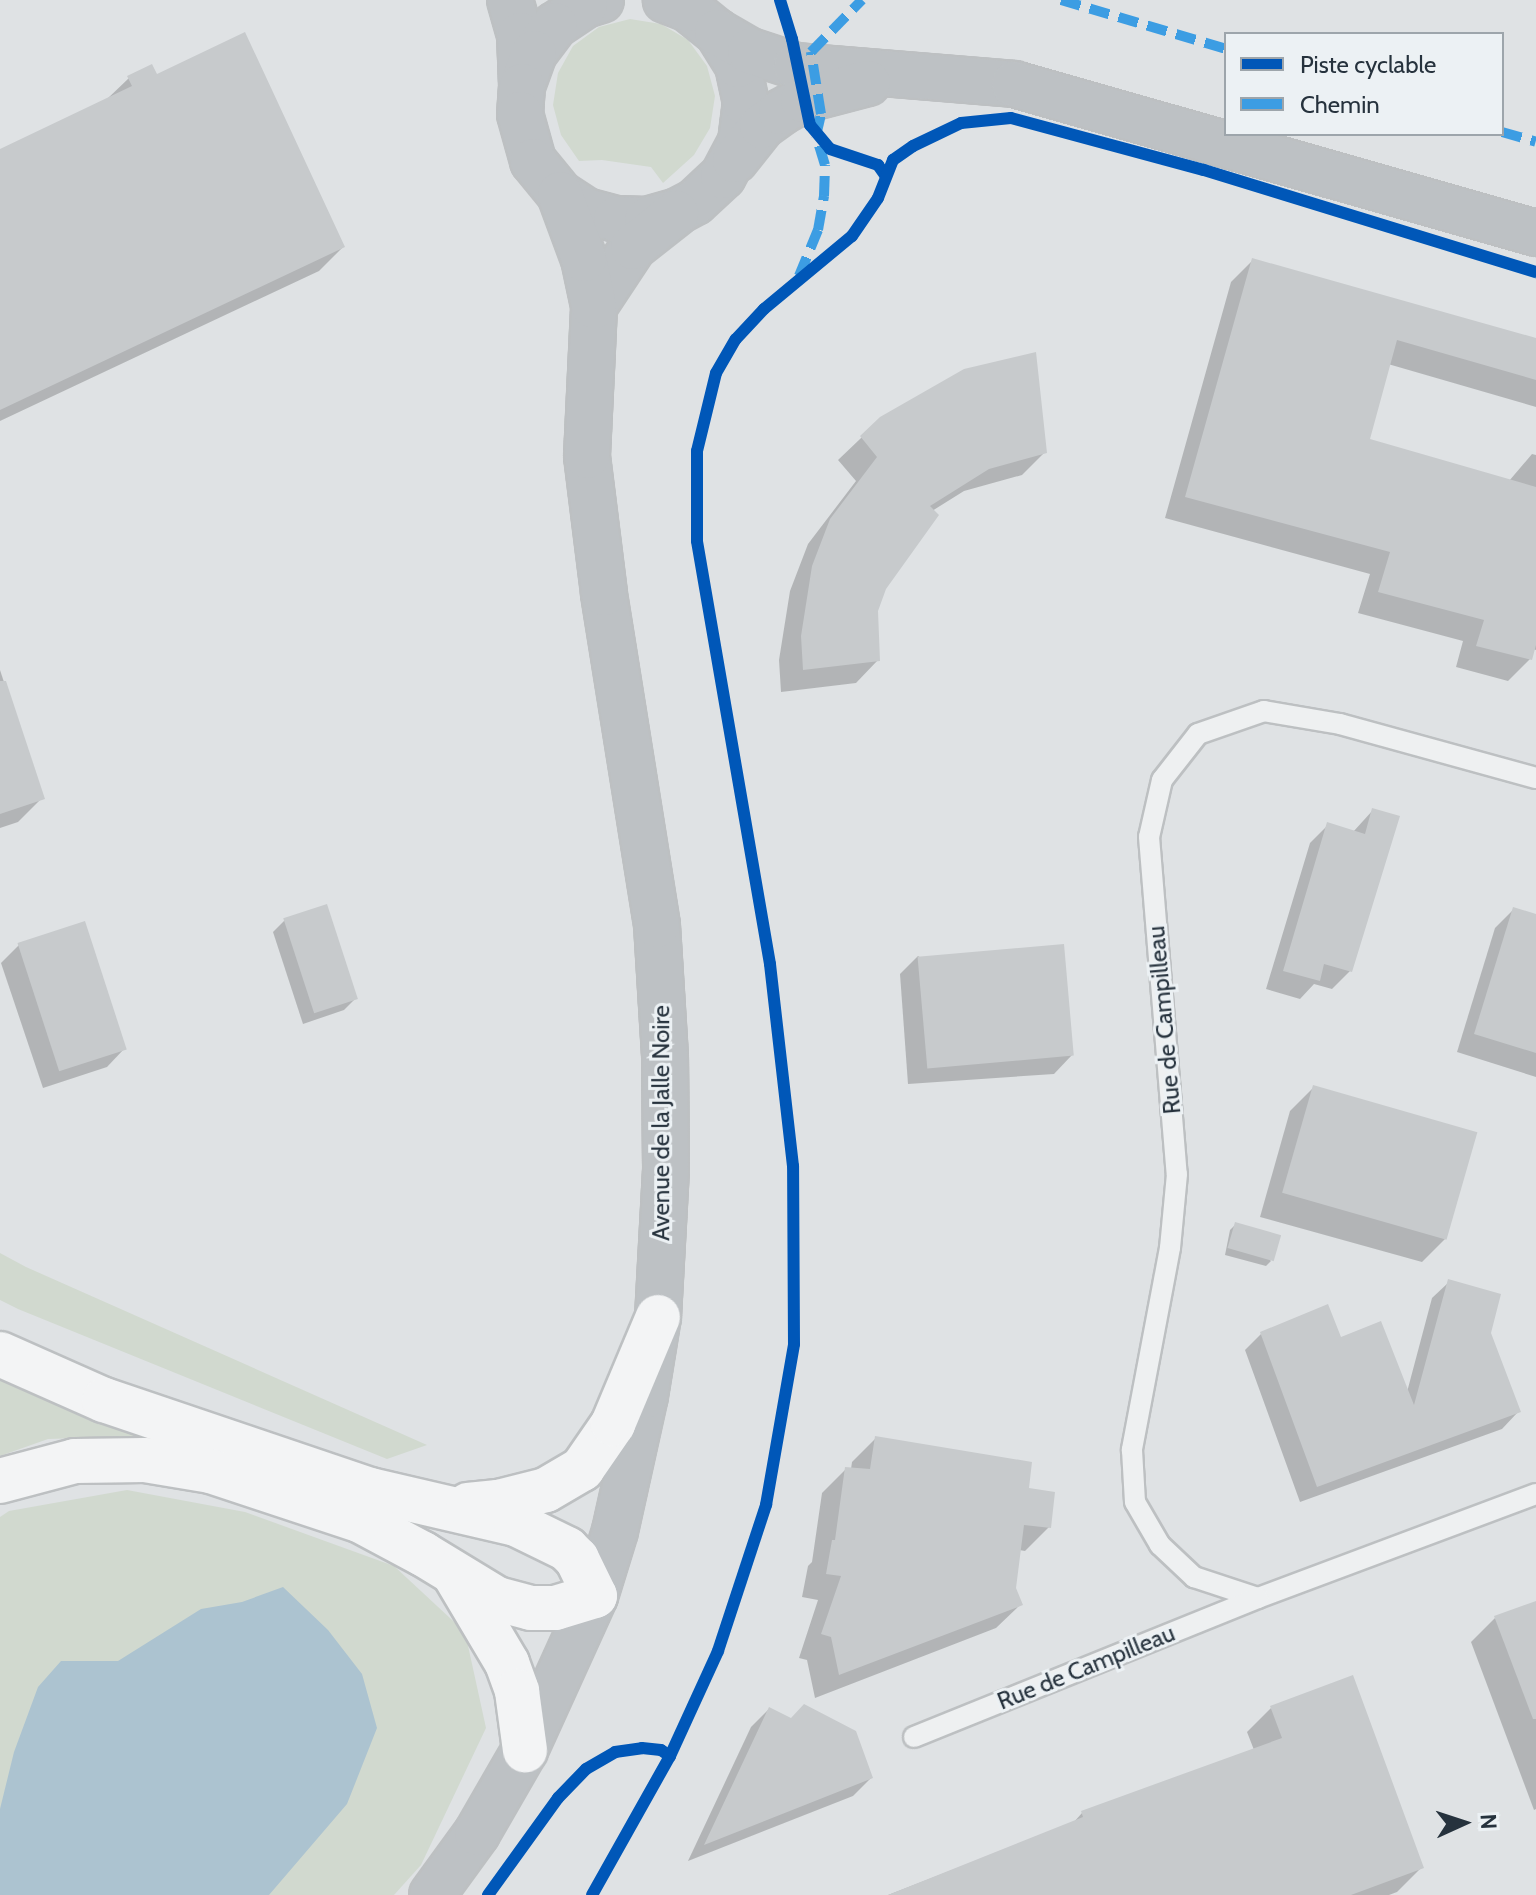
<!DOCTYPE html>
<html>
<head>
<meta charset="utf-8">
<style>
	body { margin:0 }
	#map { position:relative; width:1536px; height:1895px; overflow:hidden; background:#dfe2e4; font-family:Cabin,sans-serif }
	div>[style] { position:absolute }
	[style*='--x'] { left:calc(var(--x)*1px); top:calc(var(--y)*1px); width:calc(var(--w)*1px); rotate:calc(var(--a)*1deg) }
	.green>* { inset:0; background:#d1d9cf }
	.water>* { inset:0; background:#acc3d0 }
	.shadow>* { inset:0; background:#0003 }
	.building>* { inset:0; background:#c7cacc; transform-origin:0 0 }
	.roads { filter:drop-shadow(2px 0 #bdc0c2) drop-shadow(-2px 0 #bdc0c2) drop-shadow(0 2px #bdc0c2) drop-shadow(0 -2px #bdc0c2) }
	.lane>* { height:20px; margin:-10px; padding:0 10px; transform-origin:10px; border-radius:10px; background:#eef0f1 }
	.secondary>* { height:44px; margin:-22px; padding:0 22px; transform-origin:22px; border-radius:22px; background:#bdc1c4 }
	.highway>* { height:44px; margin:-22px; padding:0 22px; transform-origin:22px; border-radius:22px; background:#f3f4f5 }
	.quiet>* { height:10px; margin-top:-5px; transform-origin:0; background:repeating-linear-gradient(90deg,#3c9de3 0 20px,transparent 0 30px) }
	.cycleway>* { height:12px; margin:-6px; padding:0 6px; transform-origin:6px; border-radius:6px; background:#0057b8 }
	span { translate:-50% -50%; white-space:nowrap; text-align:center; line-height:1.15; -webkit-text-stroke:6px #ecf1f4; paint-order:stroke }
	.street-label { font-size:24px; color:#26323d }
	.legend { position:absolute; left:1224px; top:32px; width:280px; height:104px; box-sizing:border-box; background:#ecf1f4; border:2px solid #9da5ab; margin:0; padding:10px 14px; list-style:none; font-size:24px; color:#26323d }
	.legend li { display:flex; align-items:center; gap:16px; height:40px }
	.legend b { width:40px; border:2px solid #9da5ab }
	.north { position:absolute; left:1424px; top:1783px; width:80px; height:80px; -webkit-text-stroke:6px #ecf1f4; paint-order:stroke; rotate:87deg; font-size:22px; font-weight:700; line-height:32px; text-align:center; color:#26323d }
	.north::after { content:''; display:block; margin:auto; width:28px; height:36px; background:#26323d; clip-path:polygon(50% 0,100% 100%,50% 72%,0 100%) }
</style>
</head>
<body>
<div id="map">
	<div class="green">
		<i style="clip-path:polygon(630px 19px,661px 24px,688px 40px,707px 66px,715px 96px,710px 128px,694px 155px,663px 183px,651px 167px,602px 160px,579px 161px,561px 135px,553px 105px,558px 73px,573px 46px,599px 27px)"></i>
		<i style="clip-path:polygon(0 1253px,26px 1267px,427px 1445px,387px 1459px,18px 1309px,0 1300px)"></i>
		<i style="clip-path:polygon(0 1372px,146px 1436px,48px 1439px,0 1456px)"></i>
		<i style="clip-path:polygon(127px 1490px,245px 1512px,394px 1566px,465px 1632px,486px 1728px,421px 1865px,394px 1895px,0 1895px,0 1517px,9px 1511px)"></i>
	</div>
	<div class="water">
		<i style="clip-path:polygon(283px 1587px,328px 1630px,362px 1674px,377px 1728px,347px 1804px,269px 1895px,0 1895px,0 1809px,14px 1752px,38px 1687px,61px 1661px,118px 1661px,201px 1609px,242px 1602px)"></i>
	</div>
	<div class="shadow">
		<i style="clip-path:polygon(156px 77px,343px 247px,319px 271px,0 421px,0 151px,106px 100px,129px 78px)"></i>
		<i style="clip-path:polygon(1253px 260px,1536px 341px,1536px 407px,1388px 364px,1367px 440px,1509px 481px,1532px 454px,1536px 455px,1536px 650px,1533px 649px,1530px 659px,1508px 681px,1456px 667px,1463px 641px,1358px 613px,1370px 574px,1165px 518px,1231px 282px)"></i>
		<i style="clip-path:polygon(881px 419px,1045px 452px,1022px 475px,964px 491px,932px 511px,884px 588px,876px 611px,878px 660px,856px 683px,781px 692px,779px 660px,790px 591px,808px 544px,856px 481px,838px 460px)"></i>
		<i style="clip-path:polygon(0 670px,42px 798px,18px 822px,0 828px)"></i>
		<i style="clip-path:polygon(1373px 810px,1350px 971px,1332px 989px,1314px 984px,1300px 999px,1266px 989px,1310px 843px,1328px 825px,1353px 832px)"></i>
		<i style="clip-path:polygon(1514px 909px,1536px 916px,1536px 1077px,1457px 1052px,1495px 928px)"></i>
		<i style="clip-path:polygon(285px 920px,356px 998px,344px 1010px,303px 1024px,273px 932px)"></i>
		<i style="clip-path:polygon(19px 945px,125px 1048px,107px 1067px,43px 1088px,1px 963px)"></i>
		<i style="clip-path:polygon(918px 956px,1072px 1055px,1054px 1074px,908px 1084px,900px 974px)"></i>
		<i style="clip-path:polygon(1314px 1087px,1446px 1238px,1422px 1262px,1260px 1217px,1290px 1111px)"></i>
		<i style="clip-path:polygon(1235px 1225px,1271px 1261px,1266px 1266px,1225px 1255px,1230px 1230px)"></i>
		<i style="clip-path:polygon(1449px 1282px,1488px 1333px,1518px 1412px,1502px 1429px,1300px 1502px,1245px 1350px,1262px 1333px,1340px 1339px,1407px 1392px,1432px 1298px)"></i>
		<i style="clip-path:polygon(876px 1438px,1027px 1490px,1049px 1527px,1025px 1551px,1019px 1550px,1014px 1589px,1021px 1604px,996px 1628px,815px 1698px,807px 1660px,799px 1658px,818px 1600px,802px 1597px,808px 1566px,812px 1562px,822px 1493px,846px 1469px,851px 1469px,852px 1462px)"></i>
		<i style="clip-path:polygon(1536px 1603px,1536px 1809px,1534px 1810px,1471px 1642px,1495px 1618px)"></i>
		<i style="clip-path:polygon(1271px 1708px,1421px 1868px,1397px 1892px,1389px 1895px,888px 1895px,1073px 1823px,1082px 1813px,1254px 1750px,1247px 1732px)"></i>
		<i style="clip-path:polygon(769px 1709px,871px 1778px,853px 1796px,688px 1861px,751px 1727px)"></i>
	</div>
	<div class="building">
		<i style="clip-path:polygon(245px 32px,345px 247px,0 410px,0 149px,132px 86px,127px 76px,152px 64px,157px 74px)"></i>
		<i style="clip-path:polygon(1252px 258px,1536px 338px,1536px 380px,1397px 340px,1370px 439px,1536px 487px,1536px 645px,1532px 660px,1476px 646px,1484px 620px,1378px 592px,1390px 552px,1185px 497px)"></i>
		<i style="clip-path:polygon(1036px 352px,1047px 453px,989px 469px,930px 506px,939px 515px,886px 589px,878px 611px,880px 661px,803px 670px,801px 636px,812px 566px,830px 519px,877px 457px,860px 436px,880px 417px,964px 369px)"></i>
		<i style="clip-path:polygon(0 681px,6px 681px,45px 799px,0 814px)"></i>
		<i style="clip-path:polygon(1372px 808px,1400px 816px,1352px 972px,1324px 964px,1320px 981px,1283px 971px,1327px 822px,1365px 834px)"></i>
		<i style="left:327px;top:904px;width:100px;height:46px;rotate:72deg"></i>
		<i style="clip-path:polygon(1513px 907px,1536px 914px,1536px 1053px,1474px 1034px)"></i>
		<i style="left:85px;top:921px;width:135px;height:71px;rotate:72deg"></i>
		<i style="left:1064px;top:944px;width:112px;height:147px;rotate:85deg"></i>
		<i style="left:1313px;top:1085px;width:171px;height:112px;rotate:16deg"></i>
		<i style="left:1235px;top:1222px;width:48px;height:27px;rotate:16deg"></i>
		<i style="clip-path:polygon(1448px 1279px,1501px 1294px,1491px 1333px,1521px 1412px,1317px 1487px,1260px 1332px,1328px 1304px,1341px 1337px,1381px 1321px,1414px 1405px)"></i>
		<i style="clip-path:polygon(875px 1436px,1032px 1462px,1029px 1488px,1055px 1492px,1051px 1528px,1024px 1525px,1016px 1588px,1023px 1605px,839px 1675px,831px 1637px,821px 1634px,841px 1576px,826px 1574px,832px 1540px,835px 1540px,845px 1467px,870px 1469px)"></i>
		<i style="clip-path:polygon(1536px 1601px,1536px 1719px,1533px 1719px,1494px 1616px)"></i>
		<i style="clip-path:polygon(1353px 1675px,1424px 1868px,1351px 1895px,888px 1895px,1083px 1817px,1081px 1811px,1282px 1738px,1270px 1706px)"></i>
		<i style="clip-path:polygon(804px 1704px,856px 1731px,873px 1778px,704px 1845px,769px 1707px,791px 1718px)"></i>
	</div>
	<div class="roads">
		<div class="lane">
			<i style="--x:1536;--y:778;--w:203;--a:-164.6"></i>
			<i style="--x:1340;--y:724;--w:77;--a:-170.3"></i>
			<i style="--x:1264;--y:711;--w:70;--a:160.8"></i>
			<i style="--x:1198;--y:734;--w:58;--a:128"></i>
			<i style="--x:1162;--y:780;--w:58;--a:102.8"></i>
			<i style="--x:1149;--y:837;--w:338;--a:85.3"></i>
			<i style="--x:1177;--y:1174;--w:74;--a:95.4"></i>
			<i style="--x:1170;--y:1248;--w:206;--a:100.7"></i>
			<i style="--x:1132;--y:1450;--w:52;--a:86.7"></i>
			<i style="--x:1135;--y:1502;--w:50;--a:59.8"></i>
			<i style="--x:1160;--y:1545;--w:47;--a:43.3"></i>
			<i style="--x:1194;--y:1577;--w:67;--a:18.2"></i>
			<i style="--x:1258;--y:1598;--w:297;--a:-20.5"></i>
			<i style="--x:914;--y:1737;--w:371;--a:-22"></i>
		</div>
		<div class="secondary">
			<i style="--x:510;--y:0;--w:36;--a:74"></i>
			<i style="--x:520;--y:35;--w:49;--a:87.7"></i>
			<i style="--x:601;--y:0;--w:17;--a:163"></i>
			<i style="--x:585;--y:5;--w:36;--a:146"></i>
			<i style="--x:555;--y:25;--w:35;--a:127"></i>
			<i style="--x:534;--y:53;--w:35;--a:110"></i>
			<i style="--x:522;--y:86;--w:28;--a:94"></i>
			<i style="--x:520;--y:114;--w:49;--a:74.5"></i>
			<i style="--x:533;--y:161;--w:43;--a:50.7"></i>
			<i style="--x:560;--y:194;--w:31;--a:33"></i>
			<i style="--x:586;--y:211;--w:31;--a:15"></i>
			<i style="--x:616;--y:219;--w:31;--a:2"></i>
			<i style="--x:647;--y:220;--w:32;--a:-16"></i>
			<i style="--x:678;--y:211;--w:19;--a:-28"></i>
			<i style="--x:695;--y:202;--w:38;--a:-43"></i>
			<i style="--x:723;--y:176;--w:38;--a:-62"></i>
			<i style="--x:741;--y:142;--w:39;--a:-83"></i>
			<i style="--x:746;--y:103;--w:39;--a:-102"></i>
			<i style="--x:738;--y:65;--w:39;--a:-122"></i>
			<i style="--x:717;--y:32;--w:36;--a:-141"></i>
			<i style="--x:689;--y:9;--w:25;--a:-159"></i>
			<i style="--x:717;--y:32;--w:38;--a:30"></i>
			<i style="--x:750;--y:51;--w:48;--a:18.1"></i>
			<i style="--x:796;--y:66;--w:219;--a:4.7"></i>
			<i style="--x:1014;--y:84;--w:543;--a:15.93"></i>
			<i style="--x:735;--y:160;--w:43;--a:-51.5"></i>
			<i style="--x:762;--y:126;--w:24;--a:-36"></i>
			<i style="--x:781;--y:112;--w:25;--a:-29"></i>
			<i style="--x:803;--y:100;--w:67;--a:-14.7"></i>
			<i style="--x:594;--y:306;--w:71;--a:-56.5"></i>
			<i style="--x:633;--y:247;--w:55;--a:-38.3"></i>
			<i style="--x:432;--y:1895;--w:77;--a:-54"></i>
			<i style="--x:477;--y:1833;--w:96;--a:-60"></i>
			<i style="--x:525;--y:1750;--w:169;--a:-65.6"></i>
			<i style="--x:595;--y:1596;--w:68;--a:-72.9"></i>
			<i style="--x:615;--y:1531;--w:138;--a:-77.5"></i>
			<i style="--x:645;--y:1396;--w:80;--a:-80.7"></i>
			<i style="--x:658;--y:1317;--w:149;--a:-86.9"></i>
			<i style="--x:666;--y:1168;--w:112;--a:-90.5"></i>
			<i style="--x:665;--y:1056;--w:131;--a:-93.5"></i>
			<i style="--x:657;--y:925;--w:336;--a:-99.1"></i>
			<i style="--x:604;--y:593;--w:138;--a:-97.1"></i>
			<i style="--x:587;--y:456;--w:150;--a:-87.3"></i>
			<i style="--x:594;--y:306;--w:48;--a:-102"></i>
			<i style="--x:584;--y:259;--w:69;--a:-110.3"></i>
		</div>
		<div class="highway">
			<i style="--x:0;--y:1354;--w:114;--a:23.9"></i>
			<i style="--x:104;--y:1400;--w:281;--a:18.7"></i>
			<i style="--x:370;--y:1490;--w:150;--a:13.1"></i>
			<i style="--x:516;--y:1524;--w:57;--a:26.1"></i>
			<i style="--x:567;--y:1549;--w:14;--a:45"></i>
			<i style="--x:577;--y:1559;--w:41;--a:64.1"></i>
			<i style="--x:595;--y:1596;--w:42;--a:163.3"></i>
			<i style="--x:555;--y:1608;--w:24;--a:180"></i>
			<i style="--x:531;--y:1608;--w:35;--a:-165"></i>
			<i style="--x:497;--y:1599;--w:87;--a:-148.7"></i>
			<i style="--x:423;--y:1554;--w:72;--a:-152"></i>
			<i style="--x:359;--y:1520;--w:156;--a:-161.7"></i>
			<i style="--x:211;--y:1471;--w:67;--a:-170.5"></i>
			<i style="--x:145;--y:1460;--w:70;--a:179.2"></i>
			<i style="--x:75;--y:1461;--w:78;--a:165.1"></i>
			<i style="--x:468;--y:1505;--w:30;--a:-6"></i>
			<i style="--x:498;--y:1502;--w:49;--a:-14"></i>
			<i style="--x:546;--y:1490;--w:42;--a:-30.3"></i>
			<i style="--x:582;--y:1469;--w:55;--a:-55.4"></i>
			<i style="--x:613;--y:1424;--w:116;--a:-67.2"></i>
			<i style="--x:456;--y:1577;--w:100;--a:59.3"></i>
			<i style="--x:507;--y:1663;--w:30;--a:70"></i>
			<i style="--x:517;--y:1691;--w:60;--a:82.3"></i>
		</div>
	</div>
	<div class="quiet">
		<i style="--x:1061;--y:0;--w:172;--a:16.5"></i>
		<i style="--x:1502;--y:132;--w:35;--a:16"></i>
		<i style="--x:799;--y:276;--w:50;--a:-67.6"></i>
		<i style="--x:818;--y:230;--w:35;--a:-80"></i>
		<i style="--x:824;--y:196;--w:31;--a:-88"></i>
		<i style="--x:825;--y:165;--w:30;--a:-107"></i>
		<i style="--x:816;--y:136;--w:23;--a:-77"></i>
		<i style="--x:821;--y:114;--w:63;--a:-99.2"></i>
		<i style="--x:811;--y:52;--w:73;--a:-45.6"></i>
	</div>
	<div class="cycleway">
		<i style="--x:780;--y:0;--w:41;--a:72.9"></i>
		<i style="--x:792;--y:39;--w:88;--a:78.2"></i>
		<i style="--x:810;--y:125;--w:31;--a:50"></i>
		<i style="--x:830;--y:149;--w:51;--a:18.4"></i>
		<i style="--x:878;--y:165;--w:12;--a:55"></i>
		<i style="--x:488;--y:1895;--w:120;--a:-54.2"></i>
		<i style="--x:558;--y:1798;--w:40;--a:-46"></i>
		<i style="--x:586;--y:1769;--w:34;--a:-30"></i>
		<i style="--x:615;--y:1752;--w:27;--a:-8"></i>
		<i style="--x:642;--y:1748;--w:19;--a:6"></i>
		<i style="--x:661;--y:1750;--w:11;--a:34"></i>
		<i style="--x:592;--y:1895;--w:159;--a:-60.7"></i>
		<i style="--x:670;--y:1756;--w:115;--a:-65.4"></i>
		<i style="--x:718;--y:1651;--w:154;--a:-71.8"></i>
		<i style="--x:766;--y:1505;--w:163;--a:-80.1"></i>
		<i style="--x:794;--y:1344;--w:178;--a:-90.3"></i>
		<i style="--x:793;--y:1166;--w:203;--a:-96.5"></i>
		<i style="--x:770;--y:964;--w:429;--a:-99.8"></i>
		<i style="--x:697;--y:541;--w:90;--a:-90"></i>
		<i style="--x:697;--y:451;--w:80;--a:-76.3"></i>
		<i style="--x:716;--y:373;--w:39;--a:-60"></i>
		<i style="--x:736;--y:339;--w:41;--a:-47"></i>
		<i style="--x:764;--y:309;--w:114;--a:-39.7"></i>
		<i style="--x:852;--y:236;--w:46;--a:-55.6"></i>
		<i style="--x:878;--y:198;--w:41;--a:-68.5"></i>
		<i style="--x:893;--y:160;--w:24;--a:-35"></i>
		<i style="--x:913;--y:146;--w:53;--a:-25.6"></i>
		<i style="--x:961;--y:123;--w:50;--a:-5.7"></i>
		<i style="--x:1011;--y:118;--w:200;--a:15.1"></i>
		<i style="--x:1204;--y:170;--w:347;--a:17.1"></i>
	</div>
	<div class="street-label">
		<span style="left:1164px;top:1020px;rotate:-95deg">Rue de Campilleau</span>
		<span style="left:661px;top:1123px;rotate:-90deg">Avenue de la Jalle Noire</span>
		<span style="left:1086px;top:1667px;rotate:-22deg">Rue de Campilleau</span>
	</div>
	<ul class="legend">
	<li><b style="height:10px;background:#0057b8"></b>Piste cyclable</li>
	<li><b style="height:10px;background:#3c9de3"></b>Chemin</li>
	</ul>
	<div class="north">N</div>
</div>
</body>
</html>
